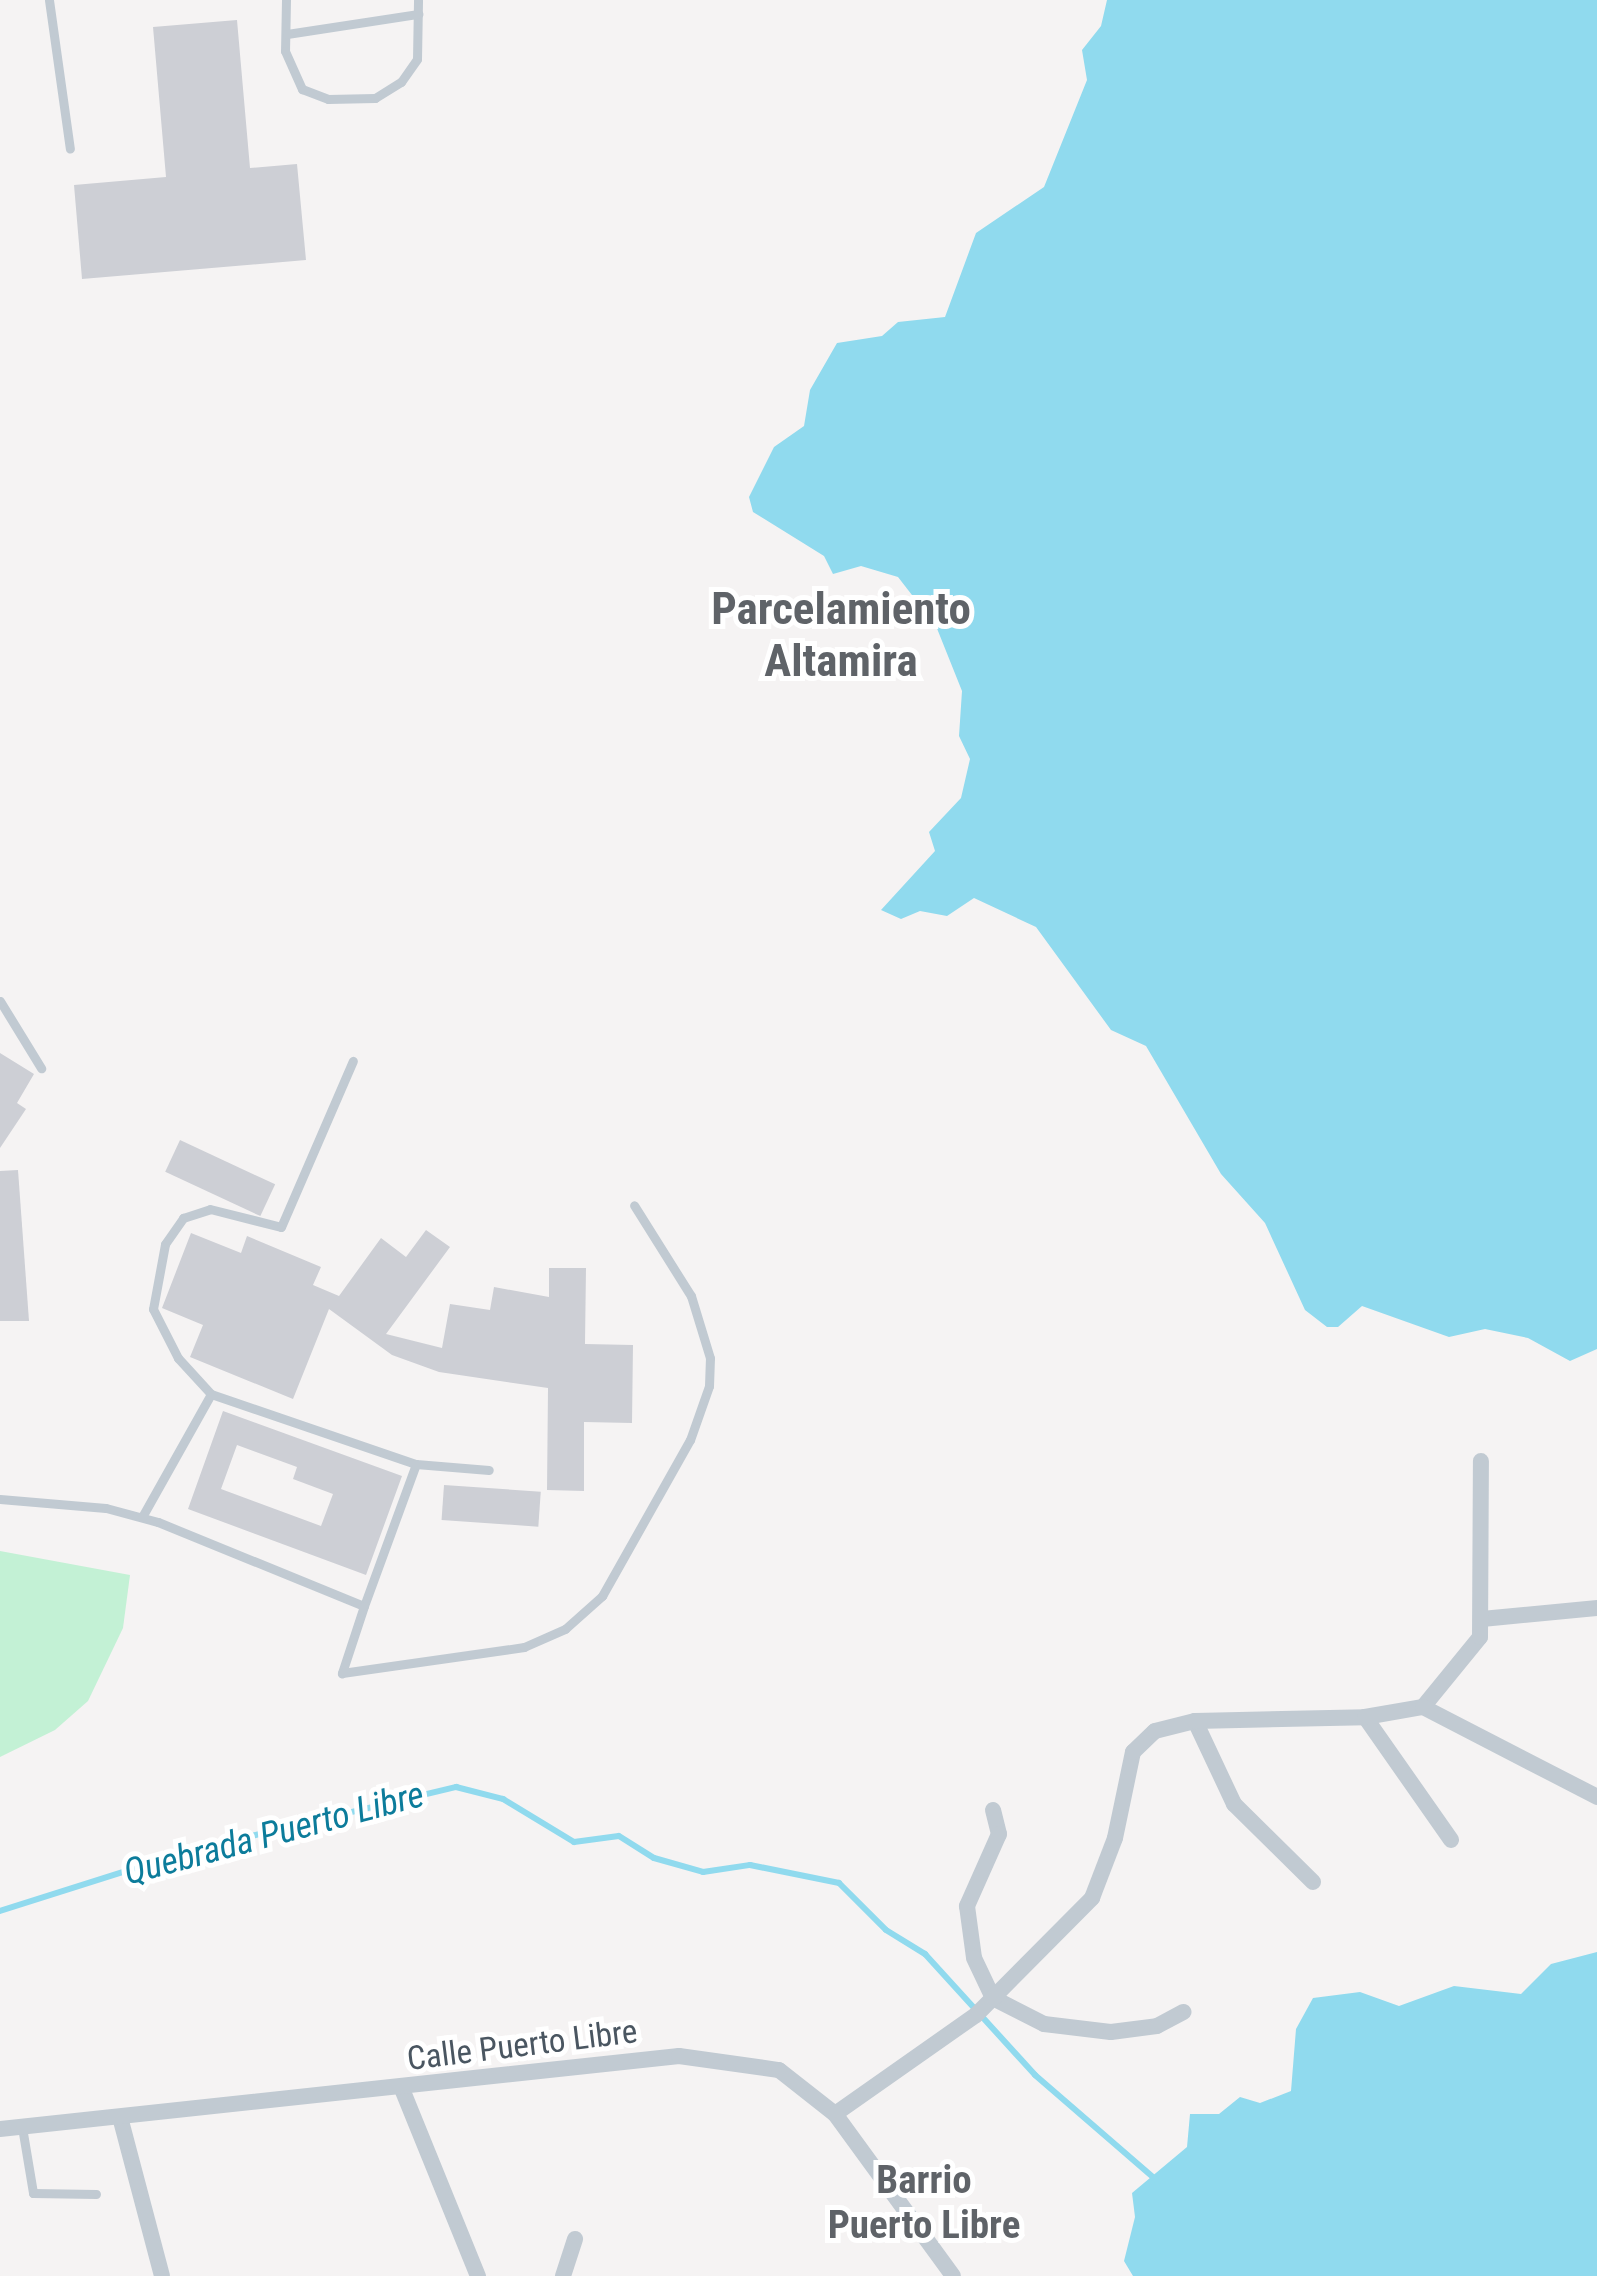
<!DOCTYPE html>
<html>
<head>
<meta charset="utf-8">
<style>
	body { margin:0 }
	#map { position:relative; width:1597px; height:2276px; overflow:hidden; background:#f5f3f3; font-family:"Roboto Condensed",sans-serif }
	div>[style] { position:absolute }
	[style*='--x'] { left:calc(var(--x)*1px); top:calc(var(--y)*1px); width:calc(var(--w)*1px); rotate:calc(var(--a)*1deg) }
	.green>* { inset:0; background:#c3f1d5 }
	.water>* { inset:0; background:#90daee }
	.stream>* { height:6px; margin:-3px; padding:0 3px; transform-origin:3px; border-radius:3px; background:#90daee }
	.building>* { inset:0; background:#cdcfd5; transform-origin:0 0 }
	.lane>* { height:9px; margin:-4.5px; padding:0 4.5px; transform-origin:4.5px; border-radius:4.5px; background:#c1cad2 }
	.street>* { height:16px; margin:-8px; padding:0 8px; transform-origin:8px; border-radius:8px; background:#c1cad2 }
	span { translate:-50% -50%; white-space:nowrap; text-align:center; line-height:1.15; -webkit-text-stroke:10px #fff; paint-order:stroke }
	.street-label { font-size:33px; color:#4a5661 }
	.water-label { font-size:36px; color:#0c7c9b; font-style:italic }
	.quarter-label { font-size:39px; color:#5f6368; font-weight:700 }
	.district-label { font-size:45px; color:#5f6368; font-weight:700 }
</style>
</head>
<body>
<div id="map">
	<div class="green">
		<i style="clip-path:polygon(0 1551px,130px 1575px,123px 1628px,88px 1701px,55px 1730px,0 1757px)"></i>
	</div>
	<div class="water">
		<i style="clip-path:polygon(1107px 0,1597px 0,1597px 1349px,1570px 1361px,1528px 1338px,1485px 1329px,1449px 1337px,1362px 1306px,1338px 1327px,1327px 1327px,1305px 1310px,1265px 1223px,1221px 1174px,1146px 1046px,1111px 1030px,1036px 927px,974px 898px,947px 916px,920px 911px,901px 919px,881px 910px,935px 851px,929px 832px,961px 798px,970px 759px,959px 736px,962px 691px,936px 626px,898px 577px,861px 566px,833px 574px,824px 556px,753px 512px,749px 497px,774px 447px,804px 426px,810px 390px,837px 343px,882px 336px,898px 322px,945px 317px,976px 233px,1044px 187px,1087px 80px,1082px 50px,1101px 26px)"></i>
		<i style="clip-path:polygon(1597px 1952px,1597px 2276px,1133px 2276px,1124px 2261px,1135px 2217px,1132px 2193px,1187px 2147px,1190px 2114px,1219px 2114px,1240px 2097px,1260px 2103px,1291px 2091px,1296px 2029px,1313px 1998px,1360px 1992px,1399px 2006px,1454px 1986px,1521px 1994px,1551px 1964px)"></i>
	</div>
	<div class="stream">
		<i style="--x:0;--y:1911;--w:198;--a:-17.6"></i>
		<i style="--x:189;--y:1851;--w:275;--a:-13.5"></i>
		<i style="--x:456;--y:1787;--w:49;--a:14.3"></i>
		<i style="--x:503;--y:1799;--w:83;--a:31.2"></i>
		<i style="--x:574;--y:1842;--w:45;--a:-7.6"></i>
		<i style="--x:619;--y:1836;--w:41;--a:32.2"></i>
		<i style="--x:654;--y:1858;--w:51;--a:15.9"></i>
		<i style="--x:703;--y:1872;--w:48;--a:-8.5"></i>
		<i style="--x:750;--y:1865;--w:91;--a:11.4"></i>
		<i style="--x:839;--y:1883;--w:66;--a:45"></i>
		<i style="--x:886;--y:1930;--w:46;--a:31.6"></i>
		<i style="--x:925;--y:1954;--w:164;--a:47.7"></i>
		<i style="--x:1035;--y:2075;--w:159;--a:40.9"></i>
	</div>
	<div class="building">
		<i style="clip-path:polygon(237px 20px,250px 168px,297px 164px,306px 260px,82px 279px,74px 185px,166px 177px,153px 27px)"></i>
		<i style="clip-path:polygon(0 1053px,34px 1074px,17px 1103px,26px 1109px,0 1148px)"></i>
		<i style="left:180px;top:1140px;width:105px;height:35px;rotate:25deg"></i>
		<i style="clip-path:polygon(18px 1170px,29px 1321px,0 1321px,0 1171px)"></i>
		<i style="clip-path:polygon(426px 1230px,450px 1247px,386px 1334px,442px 1348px,450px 1304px,490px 1310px,494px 1287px,549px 1297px,549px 1268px,586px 1268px,585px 1344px,633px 1345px,632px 1423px,584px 1422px,584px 1491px,547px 1490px,548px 1388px,439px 1372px,392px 1355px,329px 1309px,293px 1399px,190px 1357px,203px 1325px,162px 1308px,191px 1233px,241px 1253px,247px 1236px,321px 1267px,313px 1285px,339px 1296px,381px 1238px,406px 1257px)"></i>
		<i style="clip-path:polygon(evenodd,223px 1411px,402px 1476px,366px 1575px,188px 1509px,223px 1411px,237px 1445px,297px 1467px,293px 1479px,333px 1494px,321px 1526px,221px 1489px,237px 1445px)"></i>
		<i style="left:444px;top:1485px;width:97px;height:35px;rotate:4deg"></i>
	</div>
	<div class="lane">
		<i style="--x:49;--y:0;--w:150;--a:82"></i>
		<i style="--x:286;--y:0;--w:51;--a:91.1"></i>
		<i style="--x:285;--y:51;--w:42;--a:65.9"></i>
		<i style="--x:302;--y:89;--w:28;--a:21"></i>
		<i style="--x:328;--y:99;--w:47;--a:-1.2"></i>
		<i style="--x:375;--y:98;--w:31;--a:-32"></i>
		<i style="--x:401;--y:82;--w:28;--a:-55"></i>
		<i style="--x:417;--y:59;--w:59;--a:-89"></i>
		<i style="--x:287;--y:34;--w:133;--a:-8.7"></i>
		<i style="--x:0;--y:1001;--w:79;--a:58.5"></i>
		<i style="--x:211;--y:1394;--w:49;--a:-132.5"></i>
		<i style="--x:178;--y:1358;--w:55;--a:-117"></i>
		<i style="--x:153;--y:1309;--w:66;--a:-79.5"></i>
		<i style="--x:165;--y:1244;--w:32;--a:-55"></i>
		<i style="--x:183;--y:1218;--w:28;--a:-18"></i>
		<i style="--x:210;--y:1209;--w:73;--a:14.2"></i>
		<i style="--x:281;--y:1227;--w:181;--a:-66.6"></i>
		<i style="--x:0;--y:1499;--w:106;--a:4.9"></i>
		<i style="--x:106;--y:1508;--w:54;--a:15.1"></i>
		<i style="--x:158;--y:1522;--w:222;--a:22.2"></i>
		<i style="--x:364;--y:1606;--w:151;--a:-69.9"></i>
		<i style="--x:142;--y:1517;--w:141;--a:-60.7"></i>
		<i style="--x:211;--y:1394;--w:217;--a:18.9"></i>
		<i style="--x:416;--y:1464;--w:73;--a:4.7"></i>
		<i style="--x:364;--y:1606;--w:71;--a:108.2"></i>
		<i style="--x:342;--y:1673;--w:184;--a:-8.1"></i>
		<i style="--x:524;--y:1647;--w:45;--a:-23.7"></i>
		<i style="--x:565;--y:1629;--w:50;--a:-41.7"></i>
		<i style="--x:602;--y:1596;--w:179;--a:-60.6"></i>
		<i style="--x:690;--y:1440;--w:57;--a:-70.6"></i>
		<i style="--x:709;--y:1386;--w:28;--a:-88"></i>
		<i style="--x:710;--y:1358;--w:65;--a:-107"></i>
		<i style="--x:691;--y:1296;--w:107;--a:-122.1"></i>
		<i style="--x:22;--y:2127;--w:67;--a:80.5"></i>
		<i style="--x:33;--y:2193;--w:63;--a:0.9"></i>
	</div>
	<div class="street">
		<i style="--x:1482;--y:1619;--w:116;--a:-5.5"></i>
		<i style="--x:1423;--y:1707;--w:90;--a:-50.8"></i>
		<i style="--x:1480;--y:1637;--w:176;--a:-89.7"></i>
		<i style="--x:1365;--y:1717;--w:150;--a:55"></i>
		<i style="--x:1195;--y:1721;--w:92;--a:64.8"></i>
		<i style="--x:1234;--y:1804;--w:111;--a:44.6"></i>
		<i style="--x:993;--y:1810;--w:25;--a:76"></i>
		<i style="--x:999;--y:1834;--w:79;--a:114"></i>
		<i style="--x:967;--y:1906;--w:52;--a:82.3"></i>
		<i style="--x:974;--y:1958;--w:44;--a:64.6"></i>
		<i style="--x:993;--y:1998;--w:57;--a:27"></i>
		<i style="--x:1044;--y:2024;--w:67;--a:6.8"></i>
		<i style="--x:1111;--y:2032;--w:46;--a:-7.4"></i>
		<i style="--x:1157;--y:2026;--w:30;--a:-28"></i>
		<i style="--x:402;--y:2089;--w:202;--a:67.9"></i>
		<i style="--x:835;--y:2114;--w:172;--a:-35.1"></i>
		<i style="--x:976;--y:2015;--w:165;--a:-45.2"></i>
		<i style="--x:1092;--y:1898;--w:64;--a:-69"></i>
		<i style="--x:1115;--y:1838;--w:88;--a:-78.2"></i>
		<i style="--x:1133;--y:1752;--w:30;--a:-44"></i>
		<i style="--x:1155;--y:1731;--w:41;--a:-14"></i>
		<i style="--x:1195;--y:1721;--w:170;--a:-1.3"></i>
		<i style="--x:1365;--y:1717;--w:59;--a:-9.8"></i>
		<i style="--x:1423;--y:1707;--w:196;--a:27.3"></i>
		<i style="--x:120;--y:2117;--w:164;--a:75.2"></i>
		<i style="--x:0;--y:2129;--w:683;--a:-6.14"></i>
		<i style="--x:679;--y:2056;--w:101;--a:8"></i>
		<i style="--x:779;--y:2070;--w:71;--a:38.2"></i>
		<i style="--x:835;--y:2114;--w:200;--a:53.9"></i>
		<i style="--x:563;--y:2276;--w:39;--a:-72"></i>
	</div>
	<div class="street-label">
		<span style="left:522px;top:2045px;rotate:-7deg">Calle Puerto Libre</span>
	</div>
	<div class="water-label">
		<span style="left:274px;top:1834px;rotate:-15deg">Quebrada Puerto Libre</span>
	</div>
	<div class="quarter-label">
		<span style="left:924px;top:2203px">Barrio<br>Puerto Libre</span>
	</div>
	<div class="district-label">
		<span style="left:841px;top:635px">Parcelamiento<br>Altamira</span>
	</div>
</div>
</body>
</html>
